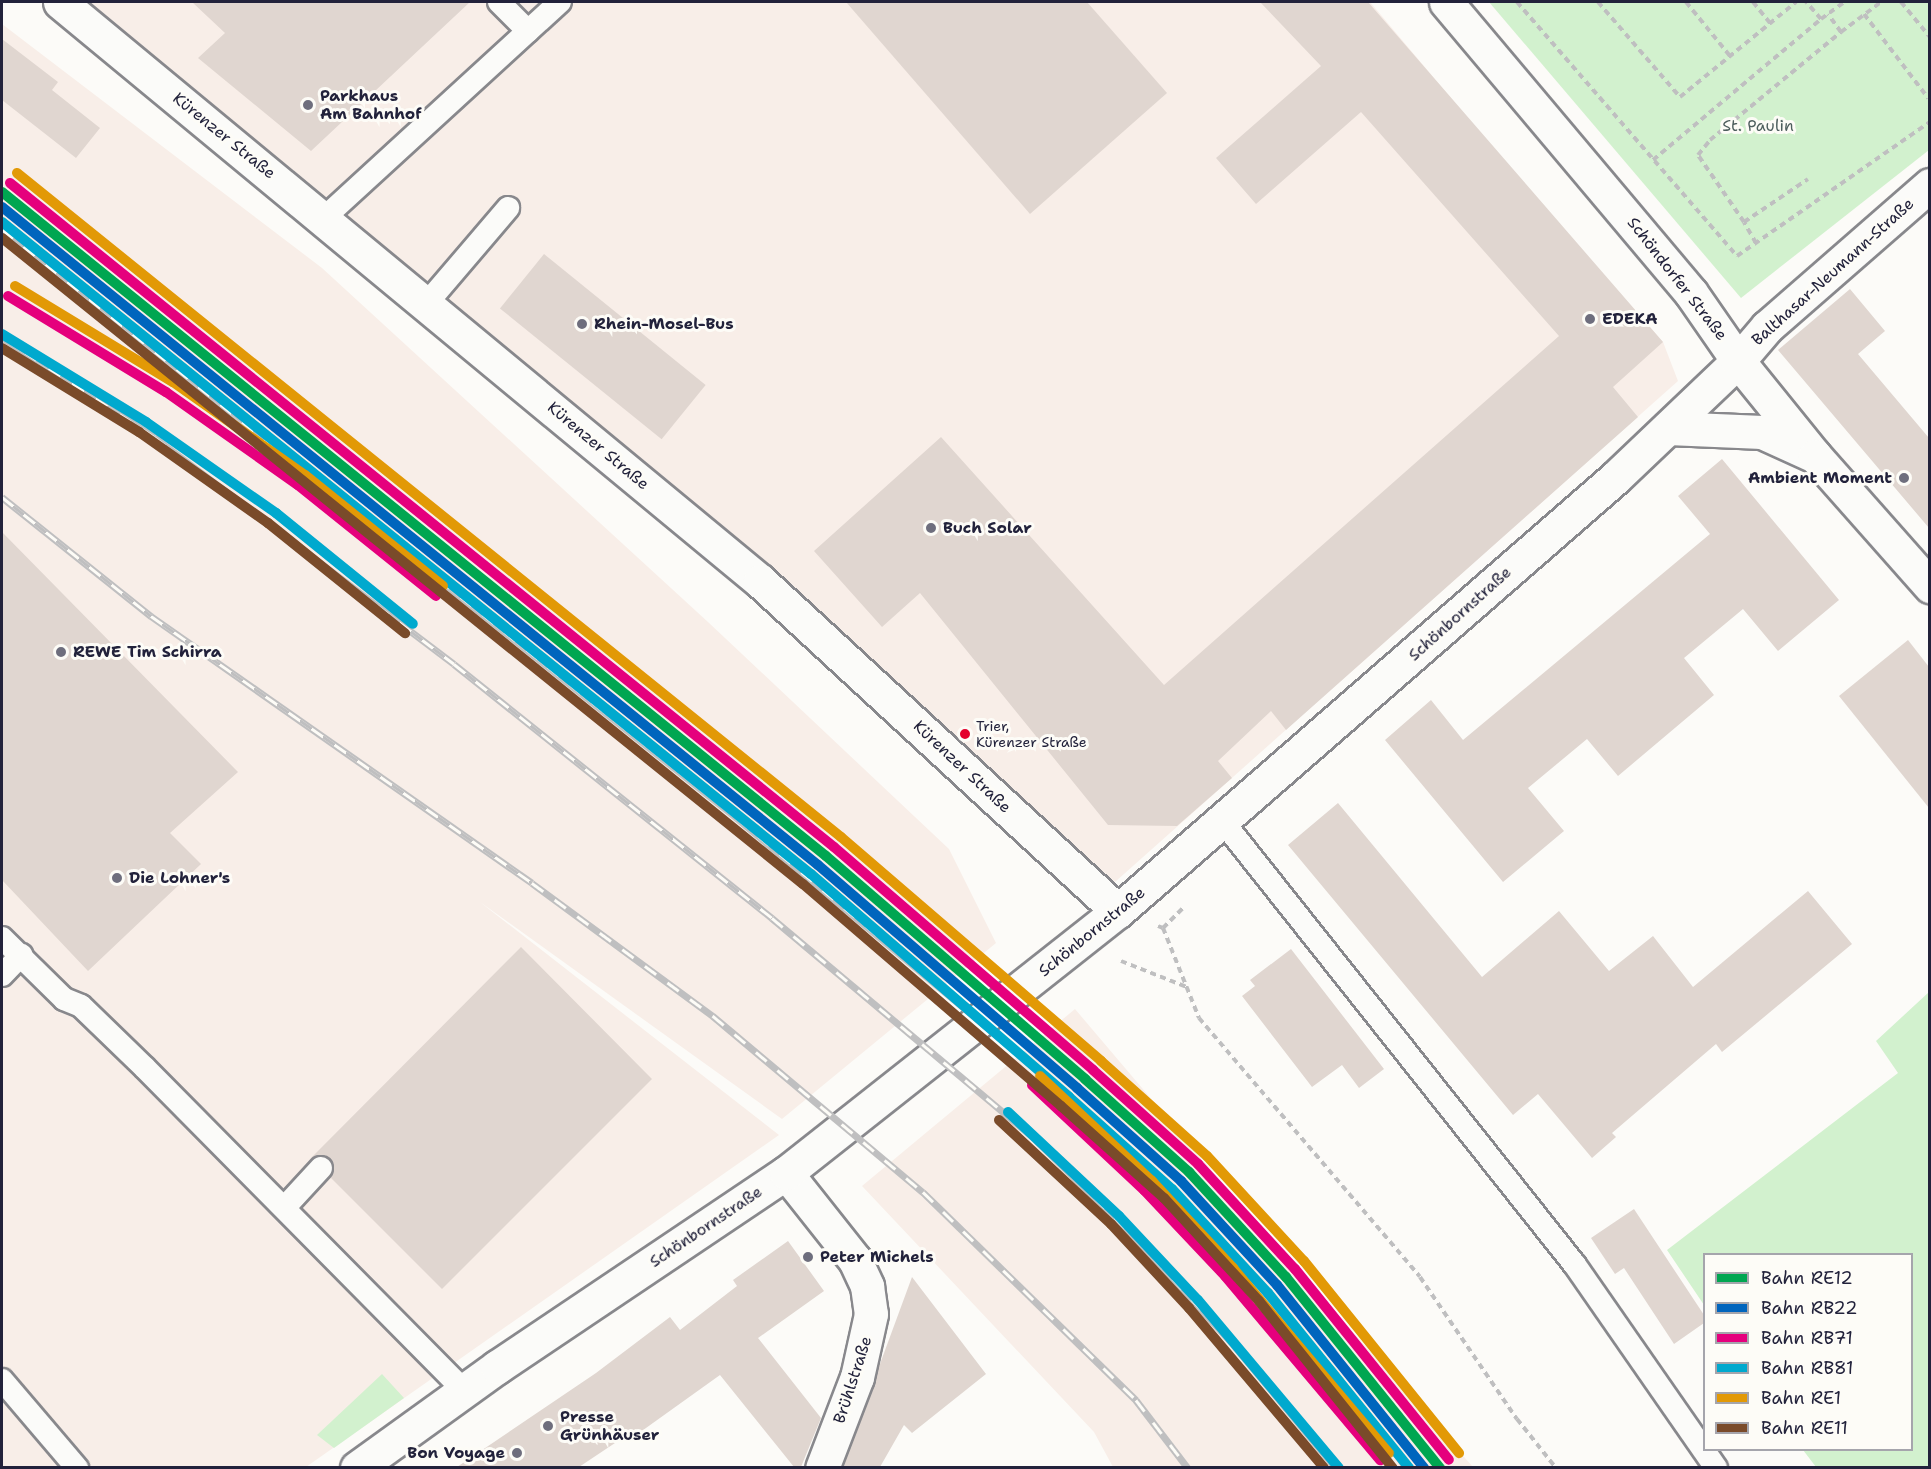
<!DOCTYPE html>
<html>
<head>
<meta charset="utf-8">
<style>
	body { margin:0 }
	#map { position:relative; width:1931px; height:1469px; overflow:hidden; background:#fcfbf8; font-family:"Shantell Sans",sans-serif }
	div>[style] { position:absolute }
	[style*='--x'] { left:calc(var(--x)*1px); top:calc(var(--y)*1px); width:calc(var(--w)*1px); rotate:calc(var(--a)*1deg) }
	.built>* { inset:0; background:#f8eee8 }
	.green>* { inset:0; background:#d2f1ce }
	.building>* { inset:0; background:#e0d6d0; transform-origin:0 0 }
	.path>* { height:4px; margin-top:-2px; transform-origin:0; background:repeating-linear-gradient(90deg,#bfbfc0 0 6px,transparent 0 10.5px) }
	.roads { filter:drop-shadow(2px 0 #88888c) drop-shadow(-2px 0 #88888c) drop-shadow(0 2px #88888c) drop-shadow(0 -2px #88888c) }
	.lane>* { height:22px; margin:-11px; padding:0 11px; transform-origin:11px; border-radius:11px; background:#fbfbf9 }
	.street>* { height:33px; margin:-16.5px; padding:0 16.5px; transform-origin:16.5px; border-radius:16.5px; background:#fbfbf9 }
	.secondary>* { height:33px; margin:-16.5px; padding:0 16.5px; transform-origin:16.5px; border-radius:16.5px; background:#fbfbf9 }
	.rail>* { height:7px; margin-top:-3.5px; transform-origin:0; background:repeating-linear-gradient(90deg,#fdfcf7 0 14px,#bfbfc0 0 28px); box-sizing:border-box; border-block:2px solid #bfbfc0 }
	.rail-1>* { height:10px; margin:-5px; padding:0 5px; transform-origin:5px; border-radius:5px; background:#00a651 }
	.rail-2>* { height:10px; margin:-5px; padding:0 5px; transform-origin:5px; border-radius:5px; background:#0065bd }
	.rail-3>* { height:10px; margin:-5px; padding:0 5px; transform-origin:5px; border-radius:5px; background:#e5007d }
	.rail-4>* { height:10px; margin:-5px; padding:0 5px; transform-origin:5px; border-radius:5px; background:#00a9ce }
	.rail-5>* { height:10px; margin:-5px; padding:0 5px; transform-origin:5px; border-radius:5px; background:#e29906 }
	.rail-6>* { height:10px; margin:-5px; padding:0 5px; transform-origin:5px; border-radius:5px; background:#7a4b2a }
	.dots>* { width:16px; height:16px; translate:-50% -50%; box-sizing:border-box; border:3px solid #fdfcf7; border-radius:50% }
	span { translate:-50% -50%; white-space:nowrap; text-align:center; line-height:1.15; -webkit-text-stroke:6px #fdfcf7; paint-order:stroke }
	.bus-label { font-size:14px; color:#22223b }
	.left { translate:0 -50%; text-align:left }
	.poi-label { font-size:16px; color:#22223b; font-weight:700 }
	.right { translate:-100% -50%; text-align:right }
	.park-label { font-size:16px; color:#4d5e5d }
	.street-label { font-size:16px; color:#22223b }
	.frame { position:absolute; inset:0; border:3px solid #22223b; pointer-events:none }
	.legend { position:absolute; left:1703px; top:1253px; width:210px; height:198px; box-sizing:border-box; background:#fdfcf7; border:2px solid #a5a5ac; margin:0; padding:8px 10px; list-style:none; font-size:18px; color:#22223b }
	.legend li { display:flex; align-items:center; gap:12px; height:30px }
	.legend b { width:30px; border:2px solid #a5a5ac }
</style>
</head>
<body>
<div id="map">
	<div class="built">
		<i style="clip-path:polygon(74px 2px,1370px 2px,1514px 173px,1663px 342px,1678px 381px,1115px 882px)"></i>
		<i style="clip-path:polygon(2px 24px,322px 268px,708px 622px,949px 849px,996px 943px,782px 1119px,480px 902px,779px 1135px,306px 1467px,2px 1467px)"></i>
		<i style="clip-path:polygon(1075px 1009px,1265px 1233px,1473px 1467px,1113px 1467px,1094px 1432px,862px 1186px)"></i>
	</div>
	<div class="green">
		<i style="clip-path:polygon(1489px 2px,1929px 2px,1929px 150px,1741px 298px)"></i>
		<i style="clip-path:polygon(1929px 992px,1929px 1467px,1816px 1467px,1803px 1450px,1912px 1450px,1912px 1254px,1704px 1254px,1704px 1305px,1667px 1250px,1898px 1073px,1876px 1041px)"></i>
		<i style="clip-path:polygon(382px 1374px,404px 1398px,334px 1448px,317px 1435px)"></i>
	</div>
	<div class="building">
		<i style="clip-path:polygon(192px 2px,470px 2px,311px 151px,198px 58px,225px 33px)"></i>
		<i style="clip-path:polygon(846px 2px,1087px 2px,1167px 93px,1030px 214px)"></i>
		<i style="clip-path:polygon(1260px 2px,1368px 2px,1663px 342px,1613px 387px,1638px 417px,1286px 730px,1271px 711px,1218px 761px,1232px 778px,1177px 826px,1108px 825px,920px 593px,882px 627px,814px 551px,941px 437px,1164px 685px,1559px 336px,1361px 112px,1256px 204px,1216px 158px,1321px 66px)"></i>
		<i style="clip-path:polygon(2px 39px,58px 82px,52px 90px,100px 128px,76px 158px,2px 100px)"></i>
		<i style="left:544px;top:254px;width:208px;height:70px;rotate:39deg"></i>
		<i style="clip-path:polygon(1850px 289px,1885px 331px,1858px 354px,1929px 438px,1929px 528px,1778px 350px)"></i>
		<i style="clip-path:polygon(1722px 459px,1839px 600px,1778px 651px,1743px 609px,1684px 658px,1714px 695px,1618px 776px,1587px 739px,1528px 788px,1564px 831px,1503px 882px,1385px 740px,1431px 700px,1463px 740px,1710px 534px,1678px 496px)"></i>
		<i style="clip-path:polygon(2px 532px,238px 772px,170px 833px,201px 864px,88px 971px,2px 880px)"></i>
		<i style="clip-path:polygon(1908px 640px,1929px 667px,1929px 808px,1839px 696px)"></i>
		<i style="clip-path:polygon(1338px 803px,1482px 977px,1559px 911px,1609px 971px,1653px 936px,1693px 987px,1808px 891px,1852px 944px,1722px 1052px,1716px 1044px,1612px 1133px,1616px 1137px,1592px 1158px,1538px 1094px,1513px 1115px,1288px 845px)"></i>
		<i style="clip-path:polygon(521px 947px,652px 1079px,442px 1289px,331px 1178px,334px 1170px,331px 1159px,323px 1155px,311px 1158px)"></i>
		<i style="clip-path:polygon(1291px 949px,1384px 1069px,1359px 1088px,1342px 1065px,1312px 1087px,1242px 996px,1255px 986px,1250px 980px)"></i>
		<i style="clip-path:polygon(1634px 1209px,1704px 1315px,1704px 1323px,1674px 1344px,1624px 1268px,1615px 1274px,1591px 1238px)"></i>
		<i style="clip-path:polygon(788px 1241px,824px 1291px,758px 1338px,821px 1418px,801px 1467px,794px 1467px,720px 1375px,639px 1433px,636px 1429px,579px 1467px,457px 1467px,596px 1373px,670px 1317px,680px 1330px,737px 1286px,733px 1280px)"></i>
		<i style="clip-path:polygon(912px 1277px,986px 1374px,912px 1433px,904px 1425px,880px 1467px,842px 1467px)"></i>
	</div>
	<div class="path">
		<i style="--x:1517;--y:2;--w:336;--a:49.1"></i>
		<i style="--x:1737;--y:256;--w:235;--a:-34.8"></i>
		<i style="--x:1598;--y:2;--w:125;--a:49.2"></i>
		<i style="--x:1680;--y:97;--w:150;--a:-39.3"></i>
		<i style="--x:1686;--y:2;--w:70;--a:50.8"></i>
		<i style="--x:1753;--y:2;--w:27;--a:51"></i>
		<i style="--x:1901;--y:2;--w:45;--a:50.4"></i>
		<i style="--x:1864;--y:14;--w:106;--a:52.7"></i>
		<i style="--x:1821;--y:19;--w:29;--a:-36"></i>
		<i style="--x:1841;--y:32;--w:50;--a:-36.9"></i>
		<i style="--x:1653;--y:160;--w:219;--a:-40"></i>
		<i style="--x:1821;--y:19;--w:23;--a:-131"></i>
		<i style="--x:1744;--y:222;--w:81;--a:-124.5"></i>
		<i style="--x:1698;--y:155;--w:19;--a:-51"></i>
		<i style="--x:1710;--y:140;--w:170;--a:-39.5"></i>
		<i style="--x:1841;--y:32;--w:22;--a:-126"></i>
		<i style="--x:1756;--y:243;--w:24;--a:-120"></i>
		<i style="--x:1744;--y:222;--w:77;--a:-33.9"></i>
		<i style="--x:1158;--y:926;--w:5;--a:22"></i>
		<i style="--x:1163;--y:928;--w:97;--a:68.2"></i>
		<i style="--x:1199;--y:1018;--w:340;--a:49.5"></i>
		<i style="--x:1420;--y:1277;--w:172;--a:55.7"></i>
		<i style="--x:1517;--y:1419;--w:63;--a:51.5"></i>
		<i style="--x:1163;--y:928;--w:30;--a:-45"></i>
		<i style="--x:1121;--y:961;--w:71;--a:21.5"></i>
	</div>
	<div class="roads">
		<div class="lane">
			<i style="--x:499;--y:2;--w:41;--a:45"></i>
			<i style="--x:324;--y:218;--w:320;--a:-42.5"></i>
			<i style="--x:427;--y:303;--w:125;--a:-49.5"></i>
			<i style="--x:1224;--y:823;--w:564;--a:51.55"></i>
			<i style="--x:1575;--y:1265;--w:247;--a:55.2"></i>
			<i style="--x:2;--y:938;--w:87;--a:44.5"></i>
			<i style="--x:64;--y:999;--w:18;--a:22"></i>
			<i style="--x:81;--y:1006;--w:89;--a:44.1"></i>
			<i style="--x:145;--y:1068;--w:455;--a:45.3"></i>
			<i style="--x:2;--y:975;--w:28;--a:-46"></i>
			<i style="--x:285;--y:1207;--w:53;--a:-47.3"></i>
			<i style="--x:2;--y:1380;--w:116;--a:49.6"></i>
		</div>
		<div class="street">
			<i style="--x:60;--y:2;--w:908;--a:39.6"></i>
			<i style="--x:760;--y:581;--w:487;--a:42.7"></i>
			<i style="--x:1668;--y:428;--w:94;--a:2.4"></i>
			<i style="--x:1762;--y:432;--w:58;--a:24.4"></i>
			<i style="--x:786;--y:1173;--w:111;--a:51.6"></i>
			<i style="--x:855;--y:1260;--w:29;--a:65"></i>
			<i style="--x:867;--y:1286;--w:28;--a:82"></i>
			<i style="--x:871;--y:1314;--w:65;--a:102.5"></i>
			<i style="--x:857;--y:1377;--w:97;--a:111"></i>
			<i style="--x:357;--y:1468;--w:173;--a:-35.8"></i>
			<i style="--x:497;--y:1367;--w:348;--a:-33.9"></i>
			<i style="--x:786;--y:1173;--w:423;--a:-38.3"></i>
			<i style="--x:1118;--y:911;--w:659;--a:-41.06"></i>
			<i style="--x:1615;--y:478;--w:170;--a:-43.6"></i>
			<i style="--x:1738;--y:361;--w:45;--a:-49.5"></i>
			<i style="--x:1767;--y:327;--w:216;--a:-41.1"></i>
		</div>
		<div class="secondary">
			<i style="--x:1446;--y:2;--w:380;--a:49.9"></i>
			<i style="--x:1691;--y:293;--w:83;--a:55.3"></i>
			<i style="--x:1738;--y:361;--w:122;--a:51"></i>
			<i style="--x:1815;--y:456;--w:174;--a:48.5"></i>
		</div>
	</div>
	<div class="rail">
		<i style="--x:2;--y:229;--w:942;--a:38.71"></i>
		<i style="--x:737;--y:818;--w:434;--a:39.9"></i>
		<i style="--x:1070;--y:1096;--w:174;--a:44.1"></i>
		<i style="--x:1195;--y:1217;--w:205;--a:48"></i>
		<i style="--x:1332;--y:1369;--w:124;--a:52.9"></i>
		<i style="--x:2;--y:337;--w:182;--a:33.3"></i>
		<i style="--x:154;--y:437;--w:376;--a:37.1"></i>
		<i style="--x:454;--y:664;--w:407;--a:38.6"></i>
		<i style="--x:772;--y:918;--w:344;--a:40"></i>
		<i style="--x:1035;--y:1139;--w:140;--a:44.4"></i>
		<i style="--x:1135;--y:1237;--w:145;--a:47.5"></i>
		<i style="--x:1233;--y:1344;--w:161;--a:50.3"></i>
		<i style="--x:2;--y:497;--w:191;--a:38.6"></i>
		<i style="--x:151;--y:616;--w:465;--a:35"></i>
		<i style="--x:532;--y:883;--w:225;--a:36.3"></i>
		<i style="--x:713;--y:1016;--w:274;--a:40"></i>
		<i style="--x:923;--y:1192;--w:298;--a:44.3"></i>
		<i style="--x:1136;--y:1400;--w:86;--a:52.6"></i>
	</div>
	<div class="rail-1">
		<i style="--x:2;--y:192;--w:1058;--a:38.86"></i>
		<i style="--x:826;--y:856;--w:342;--a:40.7"></i>
		<i style="--x:1085;--y:1079;--w:140;--a:41.8"></i>
		<i style="--x:1189;--y:1172;--w:143;--a:47.3"></i>
		<i style="--x:1286;--y:1277;--w:245;--a:51.1"></i>
	</div>
	<div class="rail-2">
		<i style="--x:2;--y:207;--w:1048;--a:38.88"></i>
		<i style="--x:818;--y:865;--w:342;--a:40.7"></i>
		<i style="--x:1077;--y:1088;--w:140;--a:41.8"></i>
		<i style="--x:1181;--y:1181;--w:142;--a:47.3"></i>
		<i style="--x:1277;--y:1285;--w:235;--a:51.2"></i>
	</div>
	<div class="rail-3">
		<i style="--x:10;--y:183;--w:1058;--a:38.86"></i>
		<i style="--x:834;--y:847;--w:342;--a:40.7"></i>
		<i style="--x:1093;--y:1070;--w:141;--a:41.8"></i>
		<i style="--x:1198;--y:1164;--w:143;--a:47.3"></i>
		<i style="--x:1295;--y:1269;--w:245;--a:51.1"></i>
		<i style="--x:8;--y:296;--w:185;--a:31.3"></i>
		<i style="--x:166;--y:392;--w:161;--a:35.2"></i>
		<i style="--x:298;--y:485;--w:177;--a:38.8"></i>
		<i style="--x:1032;--y:1085;--w:154;--a:43.2"></i>
		<i style="--x:1144;--y:1190;--w:118;--a:46.7"></i>
		<i style="--x:1225;--y:1276;--w:241;--a:49.9"></i>
	</div>
	<div class="rail-4">
		<i style="--x:2;--y:222;--w:1039;--a:38.87"></i>
		<i style="--x:811;--y:874;--w:341;--a:40.8"></i>
		<i style="--x:1069;--y:1097;--w:138;--a:41.8"></i>
		<i style="--x:1172;--y:1189;--w:142;--a:47.3"></i>
		<i style="--x:1268;--y:1293;--w:225;--a:51.1"></i>
		<i style="--x:2;--y:334;--w:169;--a:31.4"></i>
		<i style="--x:146;--y:422;--w:159;--a:35"></i>
		<i style="--x:276;--y:513;--w:176;--a:39"></i>
		<i style="--x:1008;--y:1112;--w:152;--a:43.1"></i>
		<i style="--x:1119;--y:1216;--w:115;--a:46.8"></i>
		<i style="--x:1198;--y:1300;--w:219;--a:50"></i>
	</div>
	<div class="rail-5">
		<i style="--x:17;--y:173;--w:1058;--a:38.86"></i>
		<i style="--x:841;--y:837;--w:343;--a:40.7"></i>
		<i style="--x:1101;--y:1061;--w:142;--a:41.9"></i>
		<i style="--x:1207;--y:1156;--w:143;--a:47.3"></i>
		<i style="--x:1304;--y:1261;--w:247;--a:51.1"></i>
		<i style="--x:15;--y:286;--w:185;--a:31.3"></i>
		<i style="--x:173;--y:382;--w:161;--a:35.2"></i>
		<i style="--x:305;--y:475;--w:177;--a:38.8"></i>
		<i style="--x:1040;--y:1076;--w:154;--a:43.2"></i>
		<i style="--x:1152;--y:1181;--w:119;--a:47"></i>
		<i style="--x:1233;--y:1268;--w:242;--a:49.9"></i>
	</div>
	<div class="rail-6">
		<i style="--x:2;--y:238;--w:1029;--a:38.89"></i>
		<i style="--x:803;--y:884;--w:340;--a:40.7"></i>
		<i style="--x:1061;--y:1106;--w:138;--a:41.8"></i>
		<i style="--x:1164;--y:1198;--w:140;--a:47.3"></i>
		<i style="--x:1259;--y:1301;--w:214;--a:51.3"></i>
		<i style="--x:2;--y:348;--w:161;--a:31.5"></i>
		<i style="--x:139;--y:432;--w:158;--a:35.2"></i>
		<i style="--x:268;--y:523;--w:176;--a:38.8"></i>
		<i style="--x:999;--y:1120;--w:153;--a:42.9"></i>
		<i style="--x:1111;--y:1224;--w:115;--a:47.1"></i>
		<i style="--x:1189;--y:1308;--w:209;--a:49.8"></i>
	</div>
	<div class="dots">
		<i style="left:308px;top:105px;background:#6e6e7d"></i>
		<i style="left:1590px;top:319px;background:#6e6e7d"></i>
		<i style="left:582px;top:324px;background:#6e6e7d"></i>
		<i style="left:1904px;top:478px;background:#6e6e7d"></i>
		<i style="left:931px;top:528px;background:#6e6e7d"></i>
		<i style="left:61px;top:652px;background:#6e6e7d"></i>
		<i style="left:965px;top:734px;background:#e4002b"></i>
		<i style="left:117px;top:878px;background:#6e6e7d"></i>
		<i style="left:808px;top:1257px;background:#6e6e7d"></i>
		<i style="left:548px;top:1426px;background:#6e6e7d"></i>
		<i style="left:517px;top:1453px;background:#6e6e7d"></i>
	</div>
	<div class="bus-label">
		<span class="left" style="left:976px;top:734px">Trier,<br>Kürenzer Straße</span>
	</div>
	<div class="poi-label">
		<span class="left" style="left:320px;top:105px">Parkhaus<br>Am Bahnhof</span>
		<span class="left" style="left:1602px;top:319px">EDEKA</span>
		<span class="left" style="left:594px;top:324px">Rhein-Mosel-Bus</span>
		<span class="right" style="left:1892px;top:478px">Ambient Moment</span>
		<span class="left" style="left:943px;top:528px">Buch Solar</span>
		<span class="left" style="left:73px;top:652px">REWE Tim Schirra</span>
		<span class="left" style="left:129px;top:878px">Die Lohner's</span>
		<span class="left" style="left:820px;top:1257px">Peter Michels</span>
		<span class="left" style="left:560px;top:1426px">Presse<br>Grünhäuser</span>
		<span class="right" style="left:505px;top:1453px">Bon Voyage</span>
	</div>
	<div class="park-label">
		<span style="left:1758px;top:126px">St. Paulin</span>
	</div>
	<div class="street-label">
		<span style="left:224px;top:136px;rotate:39deg">Kürenzer Straße</span>
		<span style="left:1833px;top:272px;rotate:-42deg">Balthasar-Neumann-Straße</span>
		<span style="left:1677px;top:279px;rotate:52deg">Schöndorfer Straße</span>
		<span style="left:598px;top:446px;rotate:40deg">Kürenzer Straße</span>
		<span style="left:1460px;top:614px;rotate:-42deg">Schönbornstraße</span>
		<span style="left:962px;top:767px;rotate:43deg">Kürenzer Straße</span>
		<span style="left:1092px;top:932px;rotate:-39deg">Schönbornstraße</span>
		<span style="left:706px;top:1227px;rotate:-34deg">Schönbornstraße</span>
		<span style="left:853px;top:1380px;rotate:-72deg">Brühlstraße</span>
	</div>
	<div class="frame"></div>
	<ul class="legend">
	<li><b style="height:8px;background:#00a651"></b>Bahn RE12</li>
	<li><b style="height:8px;background:#0065bd"></b>Bahn RB22</li>
	<li><b style="height:8px;background:#e5007d"></b>Bahn RB71</li>
	<li><b style="height:8px;background:#00a9ce"></b>Bahn RB81</li>
	<li><b style="height:8px;background:#e29906"></b>Bahn RE1</li>
	<li><b style="height:8px;background:#7a4b2a"></b>Bahn RE11</li>
	</ul>
</div>
</body>
</html>
